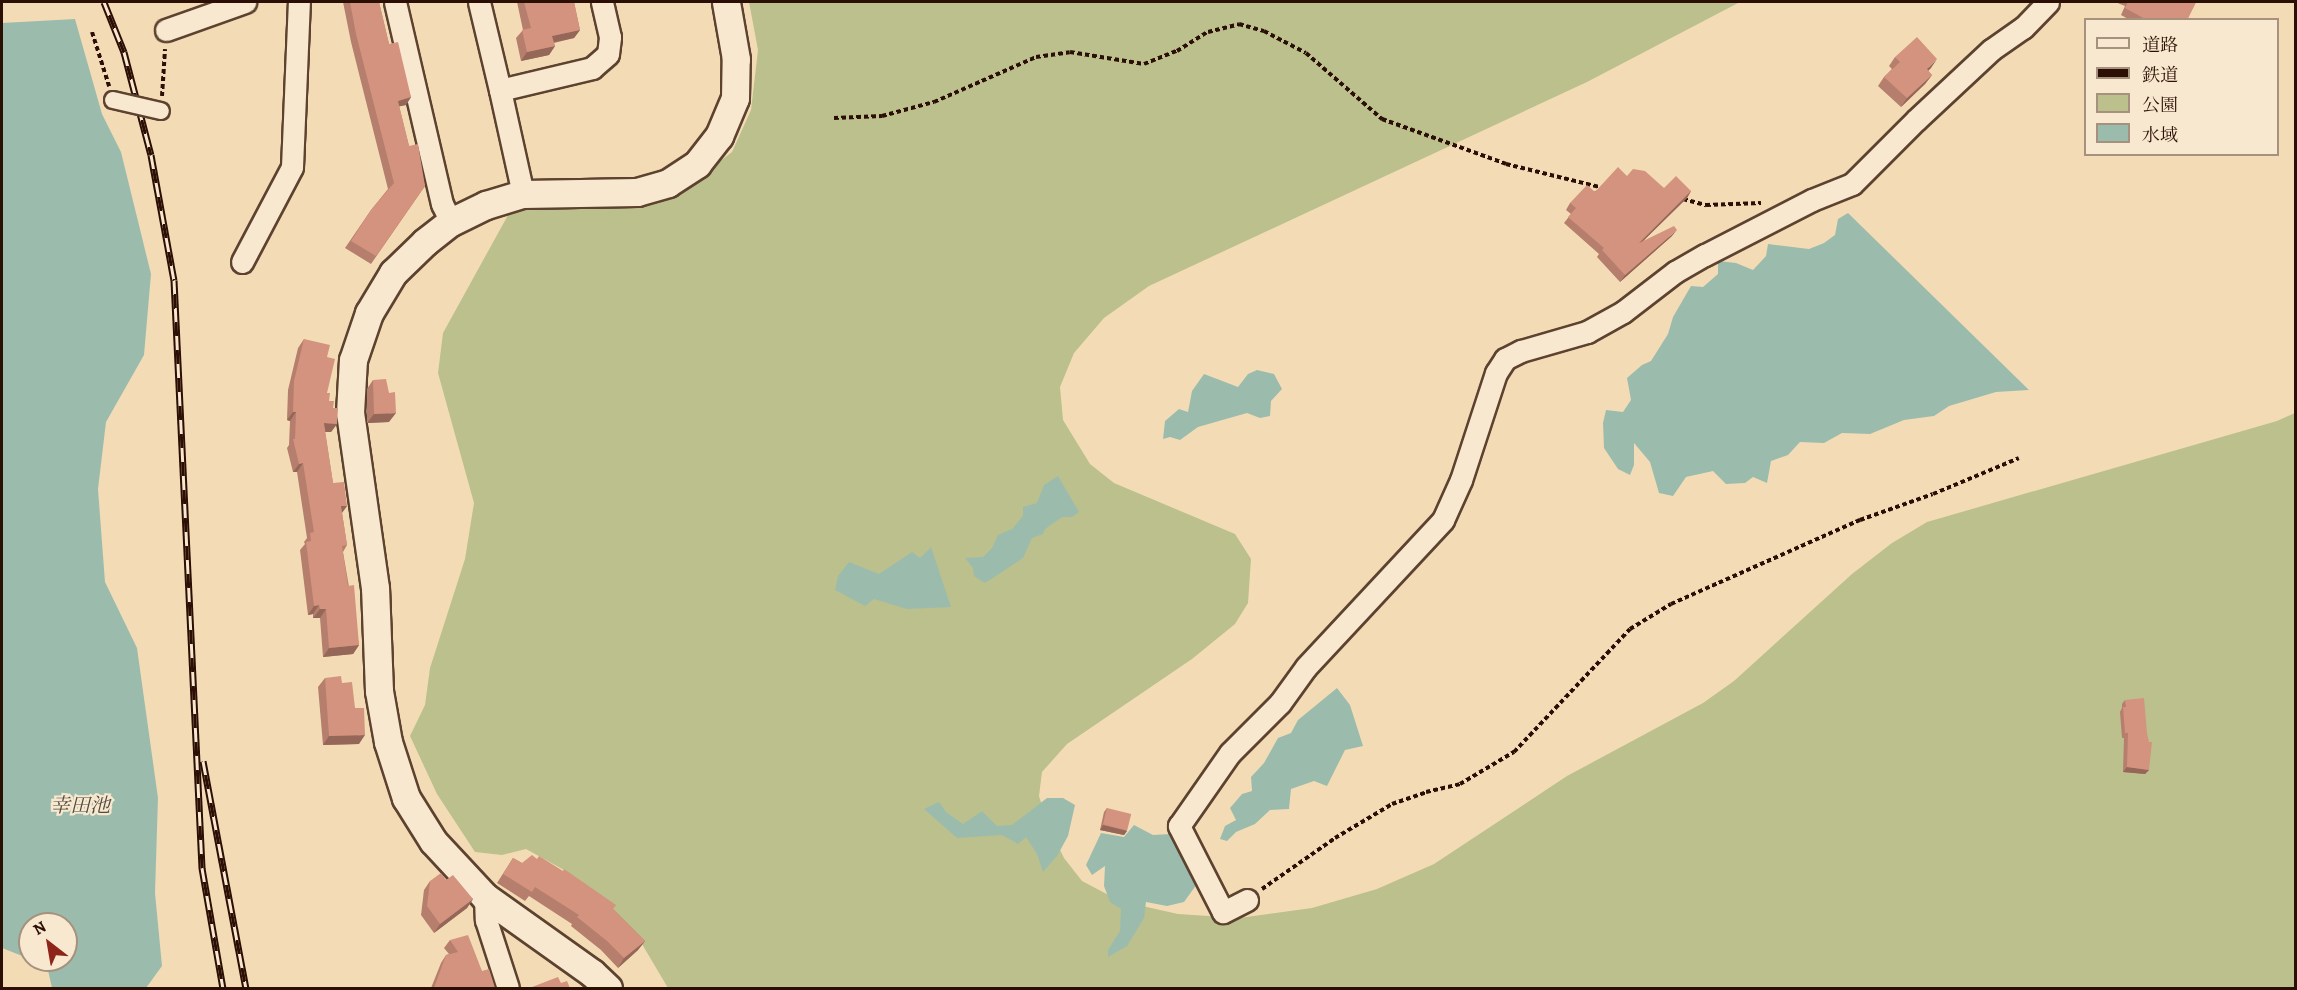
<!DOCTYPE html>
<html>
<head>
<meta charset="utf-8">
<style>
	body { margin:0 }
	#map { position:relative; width:2297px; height:990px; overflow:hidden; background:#f3dcb5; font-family:Alegreya,"Noto Serif JP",serif }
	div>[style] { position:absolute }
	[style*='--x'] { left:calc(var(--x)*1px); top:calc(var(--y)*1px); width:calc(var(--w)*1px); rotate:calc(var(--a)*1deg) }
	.green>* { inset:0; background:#bbc08d }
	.water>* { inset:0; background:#9bbcad }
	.path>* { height:4px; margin-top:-2px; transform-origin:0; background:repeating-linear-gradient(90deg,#2b0e04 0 4.5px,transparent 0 7.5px) }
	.roads { filter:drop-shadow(2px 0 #5d4230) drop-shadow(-2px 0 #5d4230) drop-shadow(0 2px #5d4230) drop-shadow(0 -2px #5d4230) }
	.minor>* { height:21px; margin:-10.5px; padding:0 10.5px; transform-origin:10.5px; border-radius:10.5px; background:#f7e8cf }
	.tertiary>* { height:27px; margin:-13.5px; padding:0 13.5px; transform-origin:13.5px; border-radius:13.5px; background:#f7e8cf }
	.rail>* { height:7px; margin-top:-3.5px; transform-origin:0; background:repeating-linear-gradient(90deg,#f7e8cf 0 14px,#2b0e04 0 28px); box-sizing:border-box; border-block:2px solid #2b0e04 }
	.bridges { filter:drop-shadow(2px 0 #5d4230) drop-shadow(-2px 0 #5d4230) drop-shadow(0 2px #5d4230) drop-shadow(0 -2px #5d4230) }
	.pedestrian-bridge>* { height:16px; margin:-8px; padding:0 8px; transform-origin:8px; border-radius:8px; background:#f7e8cf }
	.wall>* { inset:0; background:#b67e6c }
	.shaded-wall>* { inset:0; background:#946758 }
	.building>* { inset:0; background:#d4937e; transform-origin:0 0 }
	span { translate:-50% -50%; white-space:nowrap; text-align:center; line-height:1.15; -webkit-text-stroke:4.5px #f7e8cf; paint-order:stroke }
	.water-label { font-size:20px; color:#524b3f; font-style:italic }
	.frame { position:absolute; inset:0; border:3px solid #2b0e04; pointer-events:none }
	.legend { position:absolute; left:2084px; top:18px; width:195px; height:138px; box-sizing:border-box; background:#f7e8cf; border:2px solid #a5917e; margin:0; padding:8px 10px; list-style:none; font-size:18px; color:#2b0e04 }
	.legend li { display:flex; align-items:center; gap:12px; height:30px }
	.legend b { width:30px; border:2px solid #a5917e }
	.north { position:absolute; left:18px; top:912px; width:60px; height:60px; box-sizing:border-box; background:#f7e8cf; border:2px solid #a5917e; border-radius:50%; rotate:329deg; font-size:16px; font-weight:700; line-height:24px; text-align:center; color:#2b0e04 }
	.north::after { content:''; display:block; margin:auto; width:21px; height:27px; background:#8f2418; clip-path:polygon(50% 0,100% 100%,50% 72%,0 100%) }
</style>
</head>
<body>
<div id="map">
	<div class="green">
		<i style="clip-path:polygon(749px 2px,1740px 2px,1587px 82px,1149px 286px,1104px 318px,1074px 353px,1060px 387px,1063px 420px,1090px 464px,1114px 483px,1235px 534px,1251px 559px,1248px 603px,1235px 624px,1192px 659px,1067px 744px,1042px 772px,1039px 796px,1048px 825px,1064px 858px,1082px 881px,1120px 901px,1178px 914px,1239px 918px,1312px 908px,1377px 889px,1434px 864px,1567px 776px,1703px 703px,1734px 681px,1852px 574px,1892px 543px,1927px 522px,2277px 421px,2295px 413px,2295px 988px,668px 988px,636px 934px,564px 870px,526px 849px,502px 855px,475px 852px,437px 794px,410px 736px,425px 705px,430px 668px,465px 559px,474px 503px,438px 373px,443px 333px,513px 206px,692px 183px,732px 152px,751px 110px,758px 50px)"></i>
	</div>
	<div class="water">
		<i style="clip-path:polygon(75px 19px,102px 114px,121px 152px,151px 274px,144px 355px,106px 422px,98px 489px,105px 582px,137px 648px,158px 798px,155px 893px,162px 966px,146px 988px,52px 988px,47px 966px,33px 960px,66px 960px,66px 924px,30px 924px,30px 959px,2px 948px,2px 23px)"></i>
		<i style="clip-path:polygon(1848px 213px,2029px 390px,1996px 392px,1949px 406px,1934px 416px,1904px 420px,1870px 434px,1842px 433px,1824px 443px,1800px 442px,1788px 455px,1771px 461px,1767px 483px,1753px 477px,1745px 483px,1726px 484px,1713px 471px,1686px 477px,1673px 496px,1659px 493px,1650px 462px,1634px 443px,1634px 465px,1630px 475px,1618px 469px,1604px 448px,1603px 423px,1606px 410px,1623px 412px,1631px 400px,1627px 378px,1642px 365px,1651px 361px,1668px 334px,1673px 317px,1691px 286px,1703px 287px,1718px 274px,1718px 261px,1736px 263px,1753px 270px,1766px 256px,1768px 244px,1809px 249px,1824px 243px,1835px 235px,1838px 219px)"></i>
		<i style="clip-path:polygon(1257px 370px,1274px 374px,1282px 389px,1271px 401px,1270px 416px,1260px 418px,1247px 413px,1198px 427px,1180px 440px,1170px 437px,1163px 439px,1165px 421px,1179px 409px,1188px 412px,1192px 391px,1204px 374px,1238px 387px,1248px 374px)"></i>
		<i style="clip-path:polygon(1058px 476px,1079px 512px,1072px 517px,1062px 517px,1045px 529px,1043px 534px,1032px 538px,1023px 558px,990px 580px,985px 583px,974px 576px,973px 568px,965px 558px,983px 557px,992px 548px,998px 535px,1012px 529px,1023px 516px,1023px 507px,1037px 503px,1044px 485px)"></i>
		<i style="clip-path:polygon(931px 547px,951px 607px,907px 609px,874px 599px,865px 606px,835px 590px,838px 576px,849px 562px,879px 574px,912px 552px,920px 558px)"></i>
		<i style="clip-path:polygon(1337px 688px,1350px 705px,1363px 746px,1345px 750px,1327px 786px,1314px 781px,1291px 789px,1289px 809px,1270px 810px,1255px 824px,1236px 832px,1227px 841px,1220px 839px,1225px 826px,1236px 820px,1230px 808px,1242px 794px,1252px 791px,1251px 777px,1264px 763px,1278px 738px,1291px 733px,1298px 720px)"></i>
		<i style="clip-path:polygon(1047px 798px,1063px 798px,1075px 805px,1068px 836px,1057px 856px,1043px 872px,1037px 854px,1026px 837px,1018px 844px,1002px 835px,957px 838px,924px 809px,939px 802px,946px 812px,963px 824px,982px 811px,997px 826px,1012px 825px)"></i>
		<i style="clip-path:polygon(1134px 825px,1153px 835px,1171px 834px,1197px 884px,1184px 902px,1167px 906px,1146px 902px,1144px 918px,1127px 946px,1108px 957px,1108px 950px,1120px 931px,1121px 909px,1110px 902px,1104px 886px,1105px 866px,1092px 875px,1086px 865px,1101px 833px,1124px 837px)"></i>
	</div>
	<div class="path">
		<i style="--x:92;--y:32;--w:57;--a:72.5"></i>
		<i style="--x:162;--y:96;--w:47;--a:-86.3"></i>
		<i style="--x:834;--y:118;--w:48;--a:-2.4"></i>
		<i style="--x:882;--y:116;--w:54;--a:-15.1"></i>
		<i style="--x:934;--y:102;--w:111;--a:-23.8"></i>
		<i style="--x:1036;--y:57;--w:34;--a:-8"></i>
		<i style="--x:1070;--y:52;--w:75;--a:9.2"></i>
		<i style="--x:1144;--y:64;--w:35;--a:-22"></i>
		<i style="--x:1177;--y:51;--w:36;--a:-32"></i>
		<i style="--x:1208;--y:32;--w:32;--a:-14"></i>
		<i style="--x:1239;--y:24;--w:26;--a:16"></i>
		<i style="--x:1264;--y:31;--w:47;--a:27.6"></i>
		<i style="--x:1306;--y:53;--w:101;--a:41"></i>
		<i style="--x:1382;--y:119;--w:132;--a:19.9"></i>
		<i style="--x:1506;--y:164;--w:101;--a:13.8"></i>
		<i style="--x:1683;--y:199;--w:24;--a:15"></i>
		<i style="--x:1706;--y:205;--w:55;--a:-2.1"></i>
		<i style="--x:1262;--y:889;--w:89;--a:-34.9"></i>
		<i style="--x:1335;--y:838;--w:66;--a:-30.8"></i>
		<i style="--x:1392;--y:804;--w:36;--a:-19"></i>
		<i style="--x:1426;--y:792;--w:35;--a:-13"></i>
		<i style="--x:1460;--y:784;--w:63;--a:-30.7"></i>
		<i style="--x:1514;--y:752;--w:169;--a:-46.7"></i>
		<i style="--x:1630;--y:629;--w:48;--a:-31.4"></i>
		<i style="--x:1671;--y:604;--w:207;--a:-24"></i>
		<i style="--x:1860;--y:520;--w:77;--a:-19.6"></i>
		<i style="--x:1933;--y:494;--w:93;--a:-22.7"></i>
	</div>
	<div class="roads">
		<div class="minor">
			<i style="--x:395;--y:2;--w:207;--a:76.9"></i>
			<i style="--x:442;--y:204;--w:20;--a:63"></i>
			<i style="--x:479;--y:2;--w:90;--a:76.6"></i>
			<i style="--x:166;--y:30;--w:84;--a:-19.5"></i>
			<i style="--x:523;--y:194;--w:107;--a:-102.5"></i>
			<i style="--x:500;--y:90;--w:95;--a:-13.4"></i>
			<i style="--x:592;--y:68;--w:21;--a:-41"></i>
			<i style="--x:608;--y:54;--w:17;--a:-83"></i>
			<i style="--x:610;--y:37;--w:36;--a:-103"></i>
			<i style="--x:242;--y:262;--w:107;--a:-62.2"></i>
			<i style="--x:292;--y:167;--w:165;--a:-87.6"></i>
			<i style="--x:485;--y:897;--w:23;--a:88"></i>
			<i style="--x:486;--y:920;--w:71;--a:72.1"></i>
			<i style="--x:1247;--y:900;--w:27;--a:153"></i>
			<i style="--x:1223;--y:912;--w:97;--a:-117.1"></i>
			<i style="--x:1179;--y:826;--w:89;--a:-55.1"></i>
			<i style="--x:1230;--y:753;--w:71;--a:-45"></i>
			<i style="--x:1280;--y:703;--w:44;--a:-54.2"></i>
			<i style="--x:1306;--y:667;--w:201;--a:-47"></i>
			<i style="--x:1443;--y:520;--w:44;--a:-65.8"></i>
			<i style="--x:1461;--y:480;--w:113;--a:-71.9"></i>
			<i style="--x:1496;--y:373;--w:17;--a:-57"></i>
			<i style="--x:1505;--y:359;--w:18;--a:-27"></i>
			<i style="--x:1521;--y:351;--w:69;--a:-16.1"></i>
			<i style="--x:1587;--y:332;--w:41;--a:-29.1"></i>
			<i style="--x:1623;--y:312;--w:66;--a:-37.6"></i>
			<i style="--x:1675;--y:272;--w:34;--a:-30"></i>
			<i style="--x:1705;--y:255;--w:120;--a:-27.2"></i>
			<i style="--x:1812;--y:200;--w:43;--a:-21.8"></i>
			<i style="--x:1852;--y:184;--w:91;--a:-45"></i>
			<i style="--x:1916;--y:120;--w:103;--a:-43"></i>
			<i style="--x:1991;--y:50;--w:39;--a:-35"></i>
			<i style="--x:2023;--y:28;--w:36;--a:-46"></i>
		</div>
		<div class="tertiary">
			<i style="--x:608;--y:988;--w:22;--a:-137"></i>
			<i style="--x:592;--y:973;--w:131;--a:-144.6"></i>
			<i style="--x:485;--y:897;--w:76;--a:-132.9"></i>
			<i style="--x:433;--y:841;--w:51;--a:-122.1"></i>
			<i style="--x:406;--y:798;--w:59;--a:-107.8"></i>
			<i style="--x:388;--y:742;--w:52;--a:-100"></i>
			<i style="--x:379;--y:691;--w:103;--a:-92.2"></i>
			<i style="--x:375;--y:588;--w:177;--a:-98.1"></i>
			<i style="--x:350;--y:413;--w:53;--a:-86.8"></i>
			<i style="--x:353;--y:360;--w:50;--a:-71.2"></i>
			<i style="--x:369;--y:313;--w:47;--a:-59"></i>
			<i style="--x:393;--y:273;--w:45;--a:-44.1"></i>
			<i style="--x:425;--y:242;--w:33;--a:-38"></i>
			<i style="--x:451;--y:222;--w:39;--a:-26"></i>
			<i style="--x:486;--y:205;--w:39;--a:-17"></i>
			<i style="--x:523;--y:194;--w:114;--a:-1"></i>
			<i style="--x:637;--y:192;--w:32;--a:-16"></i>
			<i style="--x:668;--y:183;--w:35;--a:-33"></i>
			<i style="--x:697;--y:164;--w:36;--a:-52"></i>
			<i style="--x:719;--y:136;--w:41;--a:-67.2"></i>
			<i style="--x:735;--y:98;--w:39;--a:-89"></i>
			<i style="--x:736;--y:59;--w:58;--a:-100"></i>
		</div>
	</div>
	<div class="rail">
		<i style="--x:104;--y:2;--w:54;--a:68.2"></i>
		<i style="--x:124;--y:52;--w:106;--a:75.3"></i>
		<i style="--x:151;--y:155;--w:127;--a:79.6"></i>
		<i style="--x:174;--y:280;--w:589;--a:87.27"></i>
		<i style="--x:202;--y:868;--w:122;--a:80.1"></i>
		<i style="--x:203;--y:761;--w:231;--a:79.3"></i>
	</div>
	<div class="bridges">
		<div class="pedestrian-bridge">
			<i style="--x:113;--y:100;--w:49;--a:12.9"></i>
		</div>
	</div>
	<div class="wall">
		<i style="clip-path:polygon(343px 2px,379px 2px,389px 44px,411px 97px,406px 105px,399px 106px,409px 146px,425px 186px,371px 264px,345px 248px,371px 210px,388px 189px,351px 42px)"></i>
		<i style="clip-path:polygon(517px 2px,574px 2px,580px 30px,574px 38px,554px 43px,555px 46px,549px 55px,521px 61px,516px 38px,523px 30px)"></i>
		<i style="clip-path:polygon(2115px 2px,2196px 2px,2187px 20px,2130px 20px,2121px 15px,2125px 6px)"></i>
		<i style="clip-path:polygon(1895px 57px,1931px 68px,1928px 71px,1932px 75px,1925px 84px,1901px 107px,1878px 86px,1884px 77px,1892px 69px,1889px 66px)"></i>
		<i style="clip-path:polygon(1627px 176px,1664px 188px,1691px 191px,1687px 198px,1642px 242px,1672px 236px,1620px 282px,1597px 257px,1599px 254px,1564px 223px,1571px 214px,1566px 210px,1570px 203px)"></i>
		<i style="clip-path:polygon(304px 339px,327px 357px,327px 393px,329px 401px,333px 408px,337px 424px,331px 432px,325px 432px,333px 483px,347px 506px,342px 513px,347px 545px,343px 552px,359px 645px,353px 654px,323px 657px,320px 618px,313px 618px,313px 614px,308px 615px,300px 550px,305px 544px,304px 542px,307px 538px,297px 472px,293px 472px,287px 448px,289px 445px,290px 421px,287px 420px,288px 390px,298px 348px)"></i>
		<i style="clip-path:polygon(373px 380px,389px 393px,389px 422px,367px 423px,367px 389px)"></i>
		<i style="clip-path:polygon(325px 678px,342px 683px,355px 708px,359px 744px,323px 745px,318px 687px)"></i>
		<i style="clip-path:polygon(2125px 700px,2149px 770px,2145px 774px,2123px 772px,2124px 738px,2122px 738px,2120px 712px,2122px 708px,2122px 704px)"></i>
		<i style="clip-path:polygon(1107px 808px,1127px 831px,1124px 835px,1100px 830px,1104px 812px)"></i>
		<i style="clip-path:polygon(513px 858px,522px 863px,613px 909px,645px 941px,638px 950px,618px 968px,601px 950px,571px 926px,572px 924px,529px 896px,525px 901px,497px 883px)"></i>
		<i style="clip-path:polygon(446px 880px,473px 899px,467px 908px,434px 933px,421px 915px,424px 890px,430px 881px)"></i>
		<i style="clip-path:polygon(450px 940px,482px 971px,495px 988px,431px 988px,441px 963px,446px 955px,449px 954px,444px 948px)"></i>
	</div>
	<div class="shaded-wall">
		<i style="clip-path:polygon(580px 30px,574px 38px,546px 44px,552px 36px)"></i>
		<i style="clip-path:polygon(555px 46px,549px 55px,521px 61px,527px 52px)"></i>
		<i style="clip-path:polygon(1937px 59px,1931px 68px,1920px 78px,1927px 69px)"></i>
		<i style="clip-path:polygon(1932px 75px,1925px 84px,1901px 107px,1907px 98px)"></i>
		<i style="clip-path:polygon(411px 97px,406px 105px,392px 108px,398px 101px)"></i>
		<i style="clip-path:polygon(1691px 191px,1687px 198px,1634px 250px,1639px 243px)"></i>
		<i style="clip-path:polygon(1677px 230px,1672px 236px,1620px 282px,1625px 275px)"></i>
		<i style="clip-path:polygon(293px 412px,296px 412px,290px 421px,287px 420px)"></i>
		<i style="clip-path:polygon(396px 413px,389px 422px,367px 423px,374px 414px)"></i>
		<i style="clip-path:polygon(324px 423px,337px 424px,331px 432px,318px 432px)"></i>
		<i style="clip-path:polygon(303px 463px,297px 472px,293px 472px,299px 464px)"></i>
		<i style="clip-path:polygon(341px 506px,347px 506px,341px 514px)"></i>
		<i style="clip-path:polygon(319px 605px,313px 614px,308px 615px,314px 606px)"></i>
		<i style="clip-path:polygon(320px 609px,326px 609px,320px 618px,313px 618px)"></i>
		<i style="clip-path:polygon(359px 645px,353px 654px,323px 657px,329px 648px)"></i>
		<i style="clip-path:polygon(365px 735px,359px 744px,323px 745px,329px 736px)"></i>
		<i style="clip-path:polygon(2127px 767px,2149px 770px,2145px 774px,2123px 772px)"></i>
		<i style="clip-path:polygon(1103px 825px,1127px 831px,1124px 835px,1100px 830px)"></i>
		<i style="clip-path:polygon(473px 899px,467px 908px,434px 933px,440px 924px)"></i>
		<i style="clip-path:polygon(645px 941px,638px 950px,618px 968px,624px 958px)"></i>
	</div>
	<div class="building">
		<i style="clip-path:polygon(350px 2px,379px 2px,389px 44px,398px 42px,411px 97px,398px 101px,409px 146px,418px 144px,425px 186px,376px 256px,351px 241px,371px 210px,394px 183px,356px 34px)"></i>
		<i style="clip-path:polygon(524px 2px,574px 2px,580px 30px,552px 36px,555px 46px,527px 52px,522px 30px,531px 28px)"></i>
		<i style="clip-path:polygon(2128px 2px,2196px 2px,2187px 20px,2147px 20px,2125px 8px)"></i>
		<i style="clip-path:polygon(1917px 37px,1937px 59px,1927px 69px,1932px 75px,1907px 98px,1884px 77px,1900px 62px,1895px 57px)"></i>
		<i style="clip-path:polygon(1618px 167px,1627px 176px,1633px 169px,1645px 171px,1664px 188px,1676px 176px,1691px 191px,1639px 243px,1674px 226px,1677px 230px,1625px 275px,1602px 250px,1604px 248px,1568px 217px,1576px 208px,1570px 203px,1587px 185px,1595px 192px)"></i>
		<i style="clip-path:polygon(304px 339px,330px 345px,327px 357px,335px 359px,327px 393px,330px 393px,329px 401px,334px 401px,333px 408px,338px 408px,337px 424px,324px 423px,333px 483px,344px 482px,347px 506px,341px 506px,347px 545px,342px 546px,348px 586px,354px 585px,359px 645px,329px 648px,326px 609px,320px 609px,319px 605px,314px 606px,306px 542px,311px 541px,310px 533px,314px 532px,303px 463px,299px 464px,293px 439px,295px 439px,296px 412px,293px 412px,294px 381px)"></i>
		<i style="clip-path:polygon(386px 379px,389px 393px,395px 392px,396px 413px,374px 414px,373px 380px)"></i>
		<i style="clip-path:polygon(341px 676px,342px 683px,352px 682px,355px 708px,364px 708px,365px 735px,329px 736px,325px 678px)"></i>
		<i style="clip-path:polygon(2144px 698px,2147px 733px,2149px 742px,2152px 742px,2149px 770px,2127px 767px,2128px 733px,2125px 733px,2123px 707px,2126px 707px,2125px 700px)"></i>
		<i style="left:1107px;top:808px;width:25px;height:17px;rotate:14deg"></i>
		<i style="clip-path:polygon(532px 855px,537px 859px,539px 856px,563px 871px,564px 869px,616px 905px,613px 909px,645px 941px,624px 958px,607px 941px,577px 917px,579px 915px,535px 887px,532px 892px,503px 874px,513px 858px,522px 863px)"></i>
		<i style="clip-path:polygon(441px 873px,446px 880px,453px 875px,473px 899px,440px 924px,427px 906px,430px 881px)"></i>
		<i style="clip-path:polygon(468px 935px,482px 971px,489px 969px,495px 988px,434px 988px,446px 955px,458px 952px,450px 940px)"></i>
		<i style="clip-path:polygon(558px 977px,561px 983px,567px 981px,570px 988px,533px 988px,532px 987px)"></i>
	</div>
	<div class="water-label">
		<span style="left:80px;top:805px">幸田池</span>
	</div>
	<div class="frame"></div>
	<ul class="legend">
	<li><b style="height:8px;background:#f7e8cf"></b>道路</li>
	<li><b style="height:8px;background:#2b0e04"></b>鉄道</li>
	<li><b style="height:16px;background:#bbc08d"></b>公園</li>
	<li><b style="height:16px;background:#9bbcad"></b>水域</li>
	</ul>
	<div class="north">N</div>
</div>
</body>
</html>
